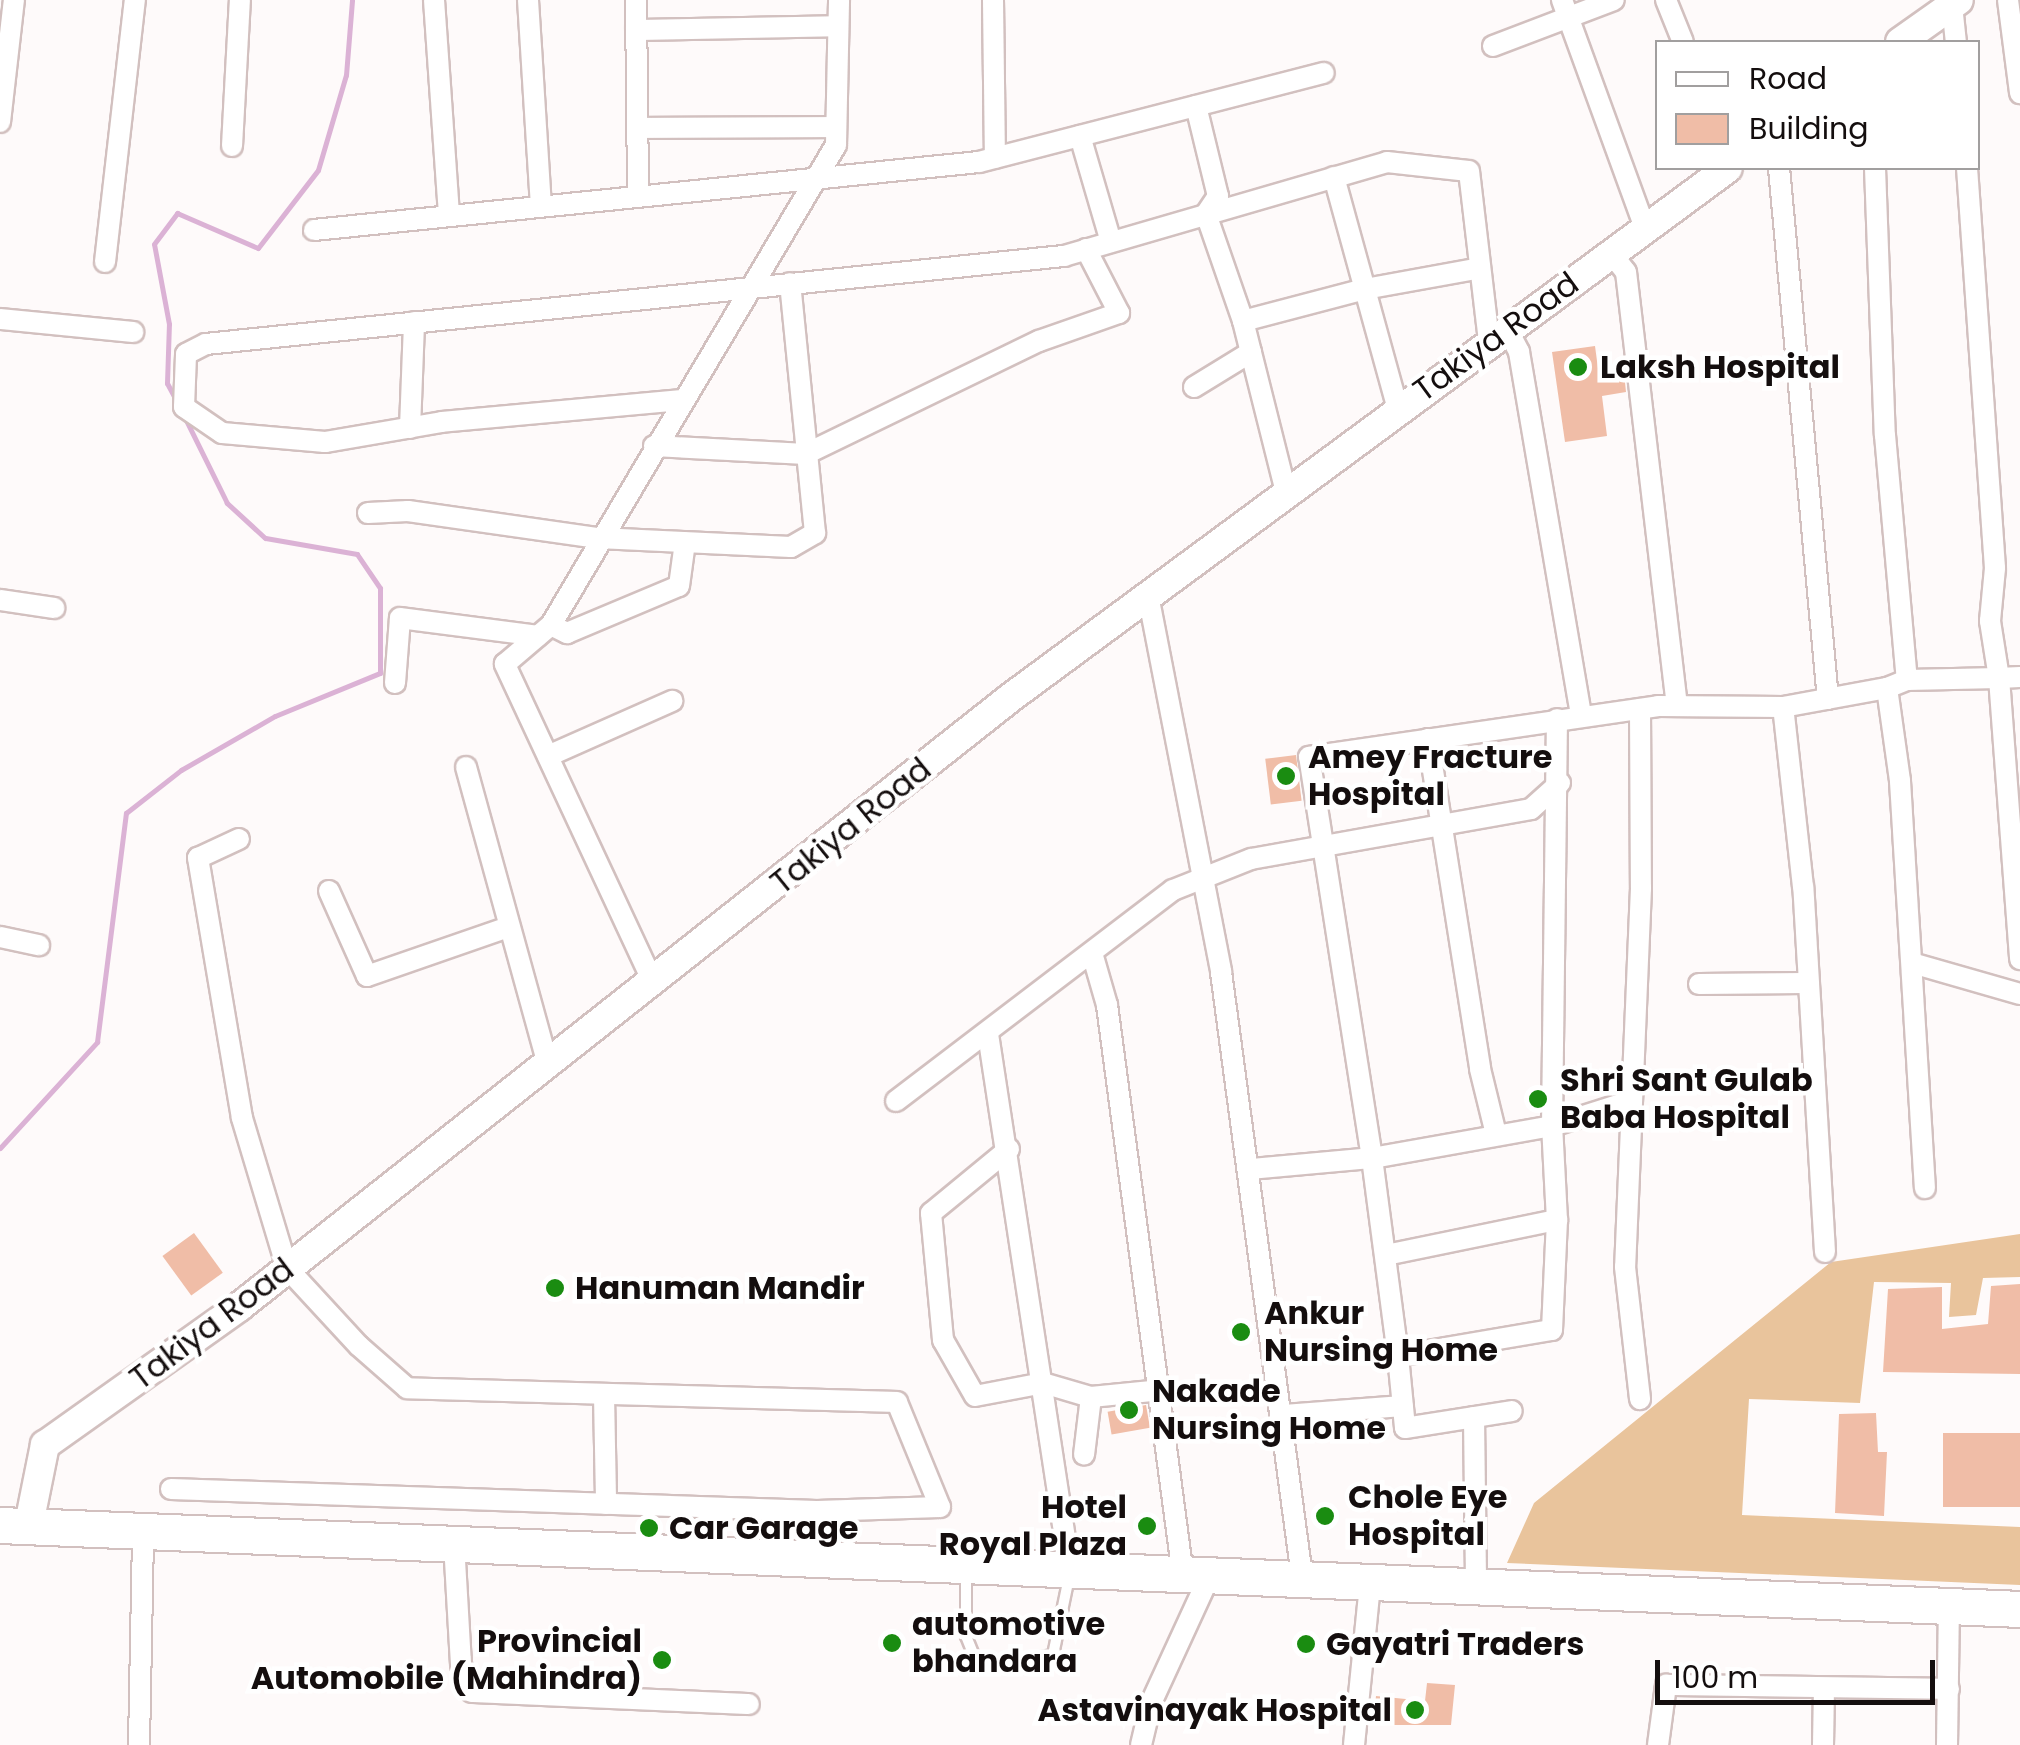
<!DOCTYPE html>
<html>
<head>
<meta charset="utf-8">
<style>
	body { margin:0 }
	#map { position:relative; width:2020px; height:1745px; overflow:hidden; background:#fefafa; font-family:Poppins,sans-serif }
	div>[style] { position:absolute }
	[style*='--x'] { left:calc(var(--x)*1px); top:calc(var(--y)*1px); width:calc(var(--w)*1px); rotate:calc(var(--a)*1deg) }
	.forest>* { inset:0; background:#e9c49c }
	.stream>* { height:5px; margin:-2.5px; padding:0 2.5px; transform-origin:2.5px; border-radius:2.5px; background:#dbb2d5 }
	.building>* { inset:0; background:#f0bda7; transform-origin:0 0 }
	.roads { filter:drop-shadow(2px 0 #d2c0bf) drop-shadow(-2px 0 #d2c0bf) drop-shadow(0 2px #d2c0bf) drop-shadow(0 -2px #d2c0bf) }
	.lane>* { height:10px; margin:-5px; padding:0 5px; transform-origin:5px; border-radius:5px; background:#fff }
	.street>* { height:20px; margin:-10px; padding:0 10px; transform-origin:10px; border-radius:10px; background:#fff }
	.secondary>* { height:28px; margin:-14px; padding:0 14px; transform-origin:14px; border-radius:14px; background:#fff }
	.highway>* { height:35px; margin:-17.5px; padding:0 17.5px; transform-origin:17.5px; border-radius:17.5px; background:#fff }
	.dots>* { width:28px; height:28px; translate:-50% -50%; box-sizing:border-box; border:5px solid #fff; border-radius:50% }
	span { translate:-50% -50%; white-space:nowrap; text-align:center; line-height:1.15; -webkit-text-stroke:9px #fff; paint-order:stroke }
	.street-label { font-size:32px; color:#140e0e }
	.poi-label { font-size:32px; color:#140e0e; font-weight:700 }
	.left { translate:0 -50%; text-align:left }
	.right { translate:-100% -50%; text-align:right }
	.legend { position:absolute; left:1655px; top:40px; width:325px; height:130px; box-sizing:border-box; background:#fff; border:2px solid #a19f9f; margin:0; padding:12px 18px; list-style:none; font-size:30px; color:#140e0e }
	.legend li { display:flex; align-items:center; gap:20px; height:50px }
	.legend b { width:50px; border:2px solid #a19f9f }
	.scale { position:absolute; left:1655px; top:1660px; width:280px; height:45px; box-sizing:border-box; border:5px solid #140e0e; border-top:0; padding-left:12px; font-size:30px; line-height:35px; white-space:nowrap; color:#140e0e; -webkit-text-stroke:8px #fff; paint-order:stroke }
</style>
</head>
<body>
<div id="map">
	<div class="forest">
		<i style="clip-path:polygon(2020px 1234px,2020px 1277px,1983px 1278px,1976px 1315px,1949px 1317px,1951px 1283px,1874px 1282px,1860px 1403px,1749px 1399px,1742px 1515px,2020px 1527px,2020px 1585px,1507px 1563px,1534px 1503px,1831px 1262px)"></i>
	</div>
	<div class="stream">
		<i style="--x:176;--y:400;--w:19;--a:-118"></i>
		<i style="--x:167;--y:383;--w:59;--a:-88.1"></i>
		<i style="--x:169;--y:324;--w:81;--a:-100.6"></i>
		<i style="--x:154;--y:244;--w:39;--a:-53"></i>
		<i style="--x:177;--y:213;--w:88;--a:23.4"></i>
		<i style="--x:258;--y:248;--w:98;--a:-52.4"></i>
		<i style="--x:318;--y:170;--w:99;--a:-73.6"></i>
		<i style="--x:346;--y:75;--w:75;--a:-85.4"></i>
		<i style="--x:0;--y:1148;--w:144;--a:-47.5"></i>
		<i style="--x:97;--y:1042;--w:231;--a:-82.8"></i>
		<i style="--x:126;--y:813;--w:70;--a:-38"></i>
		<i style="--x:181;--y:770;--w:108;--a:-29.9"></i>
		<i style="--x:275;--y:716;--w:113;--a:-22.3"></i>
		<i style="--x:380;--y:673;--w:85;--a:-90"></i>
		<i style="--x:380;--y:588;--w:41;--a:-124.1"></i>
		<i style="--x:357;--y:554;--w:93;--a:-170.1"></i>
		<i style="--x:265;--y:538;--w:52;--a:-137.4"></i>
		<i style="--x:227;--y:503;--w:95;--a:-116.3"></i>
	</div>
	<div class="building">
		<i style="clip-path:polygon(1595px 346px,1599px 376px,1624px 373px,1626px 392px,1602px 396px,1607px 436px,1565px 442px,1552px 352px)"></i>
		<i style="left:1296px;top:755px;width:46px;height:31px;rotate:83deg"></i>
		<i style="left:194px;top:1233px;width:49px;height:39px;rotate:54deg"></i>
		<i style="clip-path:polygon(2020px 1284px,2020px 1374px,1883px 1372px,1888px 1289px,1942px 1287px,1942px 1329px,1988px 1324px,1991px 1286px)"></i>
		<i style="left:1146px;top:1405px;width:23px;height:39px;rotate:80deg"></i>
		<i style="clip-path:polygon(1876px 1413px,1878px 1452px,1887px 1452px,1884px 1516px,1835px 1513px,1839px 1414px)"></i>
		<i style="left:2020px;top:1433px;width:74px;height:77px;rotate:90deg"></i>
		<i style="clip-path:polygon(1427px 1683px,1455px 1685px,1451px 1725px,1373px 1725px,1376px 1696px,1425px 1701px)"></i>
	</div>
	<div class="roads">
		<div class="lane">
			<i style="--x:966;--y:1572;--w:64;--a:90"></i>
			<i style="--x:966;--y:1636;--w:35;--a:68"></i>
			<i style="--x:979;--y:1668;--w:75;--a:-10"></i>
			<i style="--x:1053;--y:1655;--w:80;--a:-78.4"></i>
		</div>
		<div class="street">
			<i style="--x:434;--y:0;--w:216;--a:86"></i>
			<i style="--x:528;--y:0;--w:205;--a:86.4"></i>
			<i style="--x:636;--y:0;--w:195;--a:89.4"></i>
			<i style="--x:993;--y:0;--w:158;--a:89.3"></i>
			<i style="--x:1562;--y:0;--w:243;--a:70"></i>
			<i style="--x:1666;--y:0;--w:45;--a:68"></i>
			<i style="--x:2008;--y:0;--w:94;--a:82.6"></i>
			<i style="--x:1952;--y:5;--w:37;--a:84"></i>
			<i style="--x:636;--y:30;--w:202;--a:-1.1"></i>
			<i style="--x:1493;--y:46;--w:129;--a:-20.8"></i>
			<i style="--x:1196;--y:106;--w:93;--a:76.3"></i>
			<i style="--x:1218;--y:196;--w:22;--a:124"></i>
			<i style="--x:1206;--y:214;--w:113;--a:70.9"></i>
			<i style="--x:0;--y:122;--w:123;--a:-83.5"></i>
			<i style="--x:637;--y:128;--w:199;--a:-0.3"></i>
			<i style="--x:1080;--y:136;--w:110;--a:73.7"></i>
			<i style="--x:232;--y:146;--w:146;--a:-86.9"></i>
			<i style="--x:1779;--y:168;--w:533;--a:84.73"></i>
			<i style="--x:1875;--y:168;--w:267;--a:87.9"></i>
			<i style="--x:1885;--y:435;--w:246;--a:84.9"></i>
			<i style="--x:1334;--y:177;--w:241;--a:74.6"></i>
			<i style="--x:314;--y:230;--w:668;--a:-5.84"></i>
			<i style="--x:979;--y:162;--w:356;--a:-14.5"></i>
			<i style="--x:1611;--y:253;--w:24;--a:52"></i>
			<i style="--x:1626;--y:272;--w:436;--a:83.3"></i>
			<i style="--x:105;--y:262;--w:264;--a:-83.5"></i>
			<i style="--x:0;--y:319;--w:134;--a:5.6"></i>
			<i style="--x:1507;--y:329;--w:26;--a:62"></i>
			<i style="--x:1519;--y:352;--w:369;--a:80.3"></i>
			<i style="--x:1194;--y:387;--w:67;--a:-31.6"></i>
			<i style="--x:682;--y:400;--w:241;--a:174.8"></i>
			<i style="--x:442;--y:422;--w:119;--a:170.3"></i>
			<i style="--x:325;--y:442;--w:103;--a:-175"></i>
			<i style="--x:222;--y:433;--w:46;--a:-145.6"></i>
			<i style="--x:184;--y:407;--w:53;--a:-87.8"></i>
			<i style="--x:186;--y:354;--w:22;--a:-27"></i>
			<i style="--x:206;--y:344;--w:863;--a:-5.86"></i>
			<i style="--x:1064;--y:256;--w:336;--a:-16.2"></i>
			<i style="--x:1387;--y:162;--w:82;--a:6.3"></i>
			<i style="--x:1469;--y:171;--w:172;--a:83.3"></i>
			<i style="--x:410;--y:428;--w:106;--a:-87.8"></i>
			<i style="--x:654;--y:446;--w:152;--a:3"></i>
			<i style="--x:806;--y:454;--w:259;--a:-25.9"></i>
			<i style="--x:1039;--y:341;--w:85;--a:-19.3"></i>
			<i style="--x:1119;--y:313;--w:72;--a:-117.3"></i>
			<i style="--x:1286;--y:492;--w:176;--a:-104.1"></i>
			<i style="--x:1243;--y:321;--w:126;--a:-14.7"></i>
			<i style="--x:1365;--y:289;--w:117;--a:-10.3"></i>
			<i style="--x:368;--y:513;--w:40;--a:-2.9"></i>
			<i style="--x:408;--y:511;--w:192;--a:8.1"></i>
			<i style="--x:598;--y:538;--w:193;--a:2.7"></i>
			<i style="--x:791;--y:547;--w:28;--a:-30"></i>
			<i style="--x:815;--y:533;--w:251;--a:-95.7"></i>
			<i style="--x:1148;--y:595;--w:384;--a:79"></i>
			<i style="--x:1221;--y:972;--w:617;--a:82.37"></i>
			<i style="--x:0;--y:600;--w:55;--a:8.4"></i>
			<i style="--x:551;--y:625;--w:18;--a:27"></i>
			<i style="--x:567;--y:633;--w:121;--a:-22.8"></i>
			<i style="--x:679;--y:586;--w:44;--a:-82.2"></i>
			<i style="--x:2020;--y:677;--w:21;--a:177"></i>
			<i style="--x:1999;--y:678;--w:282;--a:85.7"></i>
			<i style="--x:395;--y:683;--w:65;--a:-85.6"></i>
			<i style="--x:400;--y:618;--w:139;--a:7.4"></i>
			<i style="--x:1887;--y:688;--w:22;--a:-22"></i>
			<i style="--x:1907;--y:680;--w:92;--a:-1.2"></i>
			<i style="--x:1999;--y:678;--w:58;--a:-99"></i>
			<i style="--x:1990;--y:621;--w:53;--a:-84.6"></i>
			<i style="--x:1995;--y:568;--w:401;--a:-94"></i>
			<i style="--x:1640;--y:709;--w:179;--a:89.7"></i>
			<i style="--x:1641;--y:888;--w:379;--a:92.4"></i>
			<i style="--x:1625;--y:1267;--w:133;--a:83.5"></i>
			<i style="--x:1428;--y:739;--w:334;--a:81"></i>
			<i style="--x:1480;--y:1069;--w:67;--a:76.2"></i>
			<i style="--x:548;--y:756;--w:136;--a:-23.9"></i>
			<i style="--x:466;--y:767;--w:308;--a:74.6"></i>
			<i style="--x:329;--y:891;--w:93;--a:65.9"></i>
			<i style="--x:367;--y:976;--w:147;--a:-19.1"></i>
			<i style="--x:0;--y:937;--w:40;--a:12"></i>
			<i style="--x:1092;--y:953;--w:54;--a:73.9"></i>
			<i style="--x:1107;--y:1005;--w:575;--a:82.41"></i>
			<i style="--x:1912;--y:963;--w:112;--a:16"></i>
			<i style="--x:653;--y:982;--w:351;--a:-115"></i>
			<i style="--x:505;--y:664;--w:60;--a:-40.3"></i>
			<i style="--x:551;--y:625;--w:558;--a:-59.3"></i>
			<i style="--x:836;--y:145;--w:145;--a:-88.8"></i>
			<i style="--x:1699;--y:984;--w:106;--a:-0.5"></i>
			<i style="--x:988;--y:1034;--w:543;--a:81.32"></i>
			<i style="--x:896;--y:1101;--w:348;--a:-37.3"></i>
			<i style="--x:1173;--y:890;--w:84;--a:-21.7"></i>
			<i style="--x:1251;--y:859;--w:284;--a:-10.1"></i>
			<i style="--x:1531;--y:809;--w:39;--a:-42"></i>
			<i style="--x:1552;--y:1126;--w:407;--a:-89.3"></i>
			<i style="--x:1552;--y:1126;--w:83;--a:-17.6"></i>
			<i style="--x:1009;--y:1149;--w:101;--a:140.6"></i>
			<i style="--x:931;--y:1213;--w:128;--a:84.6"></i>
			<i style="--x:943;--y:1340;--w:64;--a:60.3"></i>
			<i style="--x:975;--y:1396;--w:69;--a:-10.8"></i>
			<i style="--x:1043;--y:1383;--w:50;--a:16.3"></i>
			<i style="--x:1091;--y:1397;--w:58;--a:96.9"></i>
			<i style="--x:1251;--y:1169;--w:121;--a:-5.2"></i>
			<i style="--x:1372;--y:1158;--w:200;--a:82.5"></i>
			<i style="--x:1398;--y:1356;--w:156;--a:-9.6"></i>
			<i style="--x:1552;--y:1330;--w:110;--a:-87.4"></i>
			<i style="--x:1557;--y:1220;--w:94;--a:-93"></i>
			<i style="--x:1552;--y:1126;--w:183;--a:169.9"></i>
			<i style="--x:1372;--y:1158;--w:406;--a:-98.9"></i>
			<i style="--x:1309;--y:757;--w:353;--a:-8.3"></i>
			<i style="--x:1658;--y:706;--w:125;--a:0.5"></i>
			<i style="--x:1825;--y:1252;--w:366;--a:-93.4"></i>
			<i style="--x:1803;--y:887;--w:181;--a:-96.3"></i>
			<i style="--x:1783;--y:707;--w:106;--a:-10.4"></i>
			<i style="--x:1887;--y:688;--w:94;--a:82"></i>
			<i style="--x:1900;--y:781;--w:408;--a:86.5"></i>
			<i style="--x:1386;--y:1255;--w:175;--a:-11.6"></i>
			<i style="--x:1398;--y:1356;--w:72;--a:84.4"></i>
			<i style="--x:1405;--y:1428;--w:108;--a:-9"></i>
			<i style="--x:604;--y:1395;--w:109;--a:88.9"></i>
			<i style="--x:1091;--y:1397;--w:71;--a:-5.6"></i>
			<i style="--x:1284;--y:1415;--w:119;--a:-4.3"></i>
			<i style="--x:1474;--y:1417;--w:173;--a:89.3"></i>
			<i style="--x:171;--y:1489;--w:646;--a:1.95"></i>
			<i style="--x:817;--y:1511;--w:123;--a:-1.9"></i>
			<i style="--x:940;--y:1507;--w:113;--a:-112.3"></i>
			<i style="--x:897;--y:1402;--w:490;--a:-178.4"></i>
			<i style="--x:407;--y:1388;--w:64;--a:-138.8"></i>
			<i style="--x:359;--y:1346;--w:106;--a:-132.7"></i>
			<i style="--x:287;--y:1268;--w:157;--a:-106.7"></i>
			<i style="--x:242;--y:1118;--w:264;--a:-99.6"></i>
			<i style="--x:198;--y:858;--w:45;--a:-24.9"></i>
			<i style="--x:454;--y:1543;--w:122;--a:86.7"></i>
			<i style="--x:461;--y:1665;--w:29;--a:68"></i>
			<i style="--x:472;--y:1692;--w:277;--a:2.5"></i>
			<i style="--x:139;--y:1745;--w:216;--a:-88.9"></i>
			<i style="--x:1141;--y:1745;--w:43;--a:-76.6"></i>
			<i style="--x:1151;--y:1703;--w:139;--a:-65.3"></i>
			<i style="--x:1354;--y:1745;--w:160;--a:-84.3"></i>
			<i style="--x:1658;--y:1745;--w:61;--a:-82.4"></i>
			<i style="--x:1666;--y:1685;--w:283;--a:0.8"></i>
			<i style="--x:1823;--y:1745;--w:57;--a:-89"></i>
			<i style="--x:1947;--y:1745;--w:139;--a:-89.2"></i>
		</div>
		<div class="secondary">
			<i style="--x:1900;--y:42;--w:72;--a:-35.4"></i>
			<i style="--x:29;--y:1524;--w:81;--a:-78.6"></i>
			<i style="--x:45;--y:1445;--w:238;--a:-35.4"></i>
			<i style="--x:239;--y:1307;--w:983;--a:-38.3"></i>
			<i style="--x:1010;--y:698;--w:892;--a:-36.43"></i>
		</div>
		<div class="highway">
			<i style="--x:0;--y:1525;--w:2022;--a:2.38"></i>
		</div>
	</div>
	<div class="dots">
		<i style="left:1578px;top:367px;background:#1a8c11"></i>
		<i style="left:1286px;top:776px;background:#1a8c11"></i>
		<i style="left:1538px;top:1099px;background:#1a8c11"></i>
		<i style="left:555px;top:1288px;background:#1a8c11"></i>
		<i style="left:1241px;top:1332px;background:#1a8c11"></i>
		<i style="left:1129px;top:1410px;background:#1a8c11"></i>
		<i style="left:1325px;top:1516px;background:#1a8c11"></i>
		<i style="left:1147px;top:1526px;background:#1a8c11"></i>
		<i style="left:649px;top:1528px;background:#1a8c11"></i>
		<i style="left:892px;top:1643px;background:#1a8c11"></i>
		<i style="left:1306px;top:1644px;background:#1a8c11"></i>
		<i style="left:662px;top:1660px;background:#1a8c11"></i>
		<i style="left:1415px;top:1710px;background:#1a8c11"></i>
	</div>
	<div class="street-label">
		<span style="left:1496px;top:337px;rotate:-36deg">Takiya Road</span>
		<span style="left:851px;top:826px;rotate:-39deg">Takiya Road</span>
		<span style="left:212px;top:1324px;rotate:-37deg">Takiya Road</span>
	</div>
	<div class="poi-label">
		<span class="left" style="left:1600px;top:367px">Laksh Hospital</span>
		<span class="left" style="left:1308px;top:776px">Amey Fracture<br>Hospital</span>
		<span class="left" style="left:1560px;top:1099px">Shri Sant Gulab<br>Baba Hospital</span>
		<span class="left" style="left:575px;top:1288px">Hanuman Mandir</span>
		<span class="left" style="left:1264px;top:1332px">Ankur<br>Nursing Home</span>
		<span class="left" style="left:1152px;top:1410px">Nakade<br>Nursing Home</span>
		<span class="left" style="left:1348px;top:1516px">Chole Eye<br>Hospital</span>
		<span class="right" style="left:1127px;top:1526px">Hotel<br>Royal Plaza</span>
		<span class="left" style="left:669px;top:1528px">Car Garage</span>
		<span class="left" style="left:912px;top:1643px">automotive<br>bhandara</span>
		<span class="right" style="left:642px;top:1660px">Provincial<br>Automobile (Mahindra)</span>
		<span class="left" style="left:1326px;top:1644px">Gayatri Traders</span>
		<span class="right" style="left:1392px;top:1710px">Astavinayak Hospital</span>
	</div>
	<ul class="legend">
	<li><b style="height:12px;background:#fff"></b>Road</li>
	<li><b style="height:28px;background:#f0bda7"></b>Building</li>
	</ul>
	<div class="scale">100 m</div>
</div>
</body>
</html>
